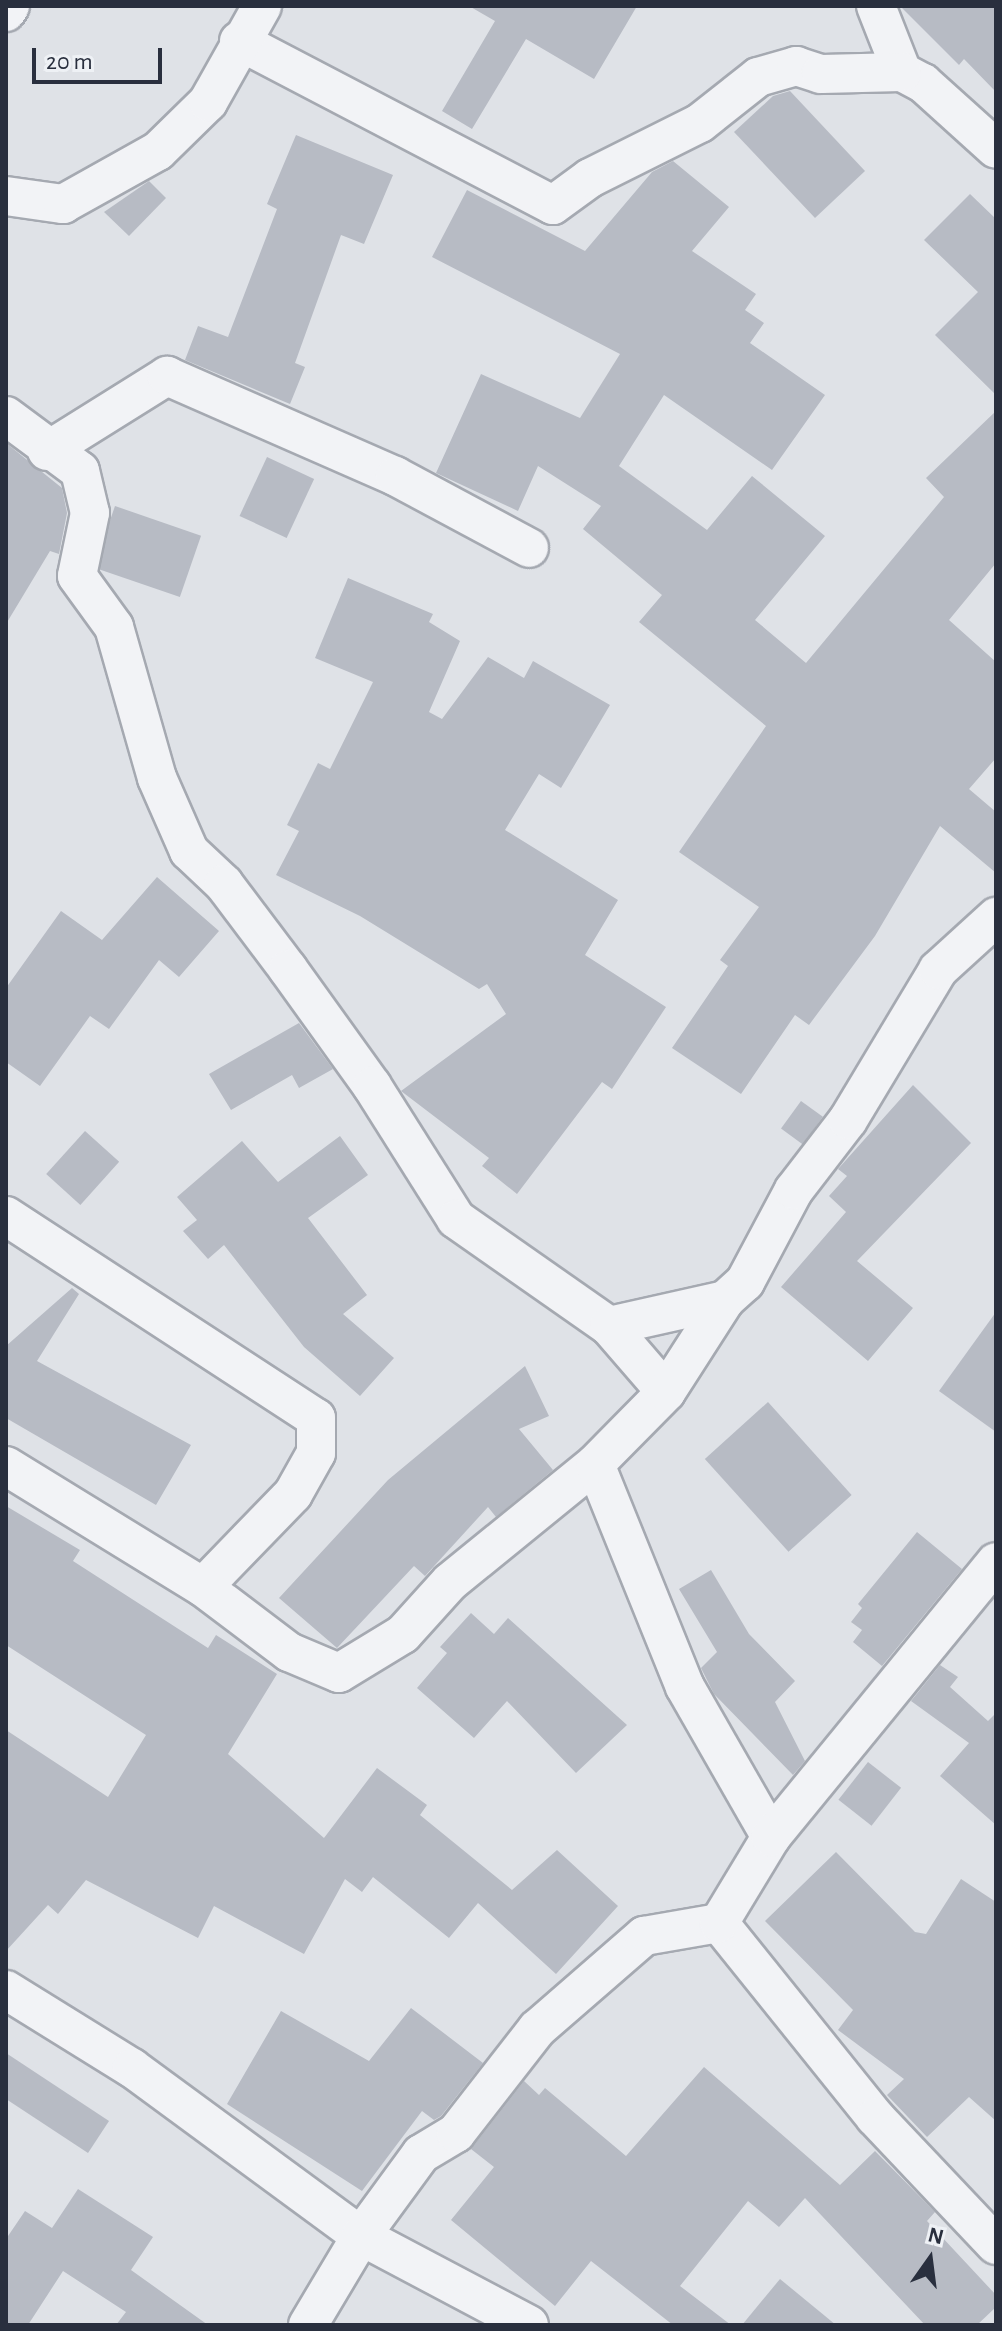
<!DOCTYPE html>
<html>
<head>
<meta charset="utf-8">
<style>
	body { margin:0 }
	#map { position:relative; width:1002px; height:2331px; overflow:hidden; background:#dfe2e7; font-family:"Alegreya Sans",sans-serif }
	div>[style] { position:absolute }
	[style*='--x'] { left:calc(var(--x)*1px); top:calc(var(--y)*1px); width:calc(var(--w)*1px); rotate:calc(var(--a)*1deg) }
	.building>* { inset:0; background:#b7bbc4; transform-origin:0 0 }
	.roads { filter:drop-shadow(2px 0 #a5a9b1) drop-shadow(-2px 0 #a5a9b1) drop-shadow(0 2px #a5a9b1) drop-shadow(0 -2px #a5a9b1) }
	.minor>* { height:38px; margin:-19px; padding:0 19px; transform-origin:19px; border-radius:19px; background:#f2f3f6 }
	span { translate:-50% -50%; white-space:nowrap; text-align:center; line-height:1.15; -webkit-text-stroke:7px #eef1f5; paint-order:stroke }
	.frame { position:absolute; inset:0; border:8px solid #292f3e; pointer-events:none }
	.north { position:absolute; left:890px; top:2219px; width:80px; height:80px; -webkit-text-stroke:6px #eef1f5; paint-order:stroke; rotate:14deg; font-size:22px; font-weight:700; line-height:32px; text-align:center; color:#292f3e }
	.north::after { content:''; display:block; margin:auto; width:28px; height:36px; background:#292f3e; clip-path:polygon(50% 0,100% 100%,50% 72%,0 100%) }
	.scale { position:absolute; left:32px; top:48px; width:130px; height:36px; box-sizing:border-box; border:4px solid #292f3e; border-top:0; padding-left:10px; font-size:24px; line-height:28px; white-space:nowrap; color:#292f3e; -webkit-text-stroke:6px #eef1f5; paint-order:stroke }
</style>
</head>
<body>
<div id="map">
	<div class="building">
		<i style="clip-path:polygon(469px 6px,637px 6px,594px 79px,526px 39px,472px 129px,442px 111px,495px 21px)"></i>
		<i style="clip-path:polygon(900px 6px,996px 6px,996px 92px,964px 59px,959px 65px)"></i>
		<i style="clip-path:polygon(790px 91px,865px 171px,815px 218px,734px 132px,773px 96px)"></i>
		<i style="clip-path:polygon(296px 135px,393px 175px,364px 244px,341px 235px,295px 363px,305px 367px,290px 404px,185px 360px,198px 326px,228px 337px,277px 209px,267px 204px)"></i>
		<i style="clip-path:polygon(673px 161px,729px 207px,692px 251px,756px 294px,745px 310px,764px 323px,750px 343px,825px 395px,772px 470px,664px 395px,619px 466px,707px 530px,752px 476px,825px 536px,755px 620px,806px 663px,944px 497px,926px 478px,996px 411px,996px 563px,949px 620px,996px 662px,996px 758px,969px 789px,996px 812px,996px 873px,940px 826px,875px 936px,809px 1025px,795px 1015px,741px 1094px,672px 1048px,728px 966px,720px 960px,759px 907px,679px 852px,766px 726px,639px 622px,662px 595px,583px 529px,601px 506px,538px 466px,518px 511px,436px 473px,481px 374px,580px 418px,620px 354px,432px 257px,467px 190px,585px 251px,652px 172px)"></i>
		<i style="clip-path:polygon(149px 181px,166px 198px,129px 236px,104px 212px)"></i>
		<i style="clip-path:polygon(970px 194px,996px 219px,996px 395px,935px 335px,978px 292px,924px 240px)"></i>
		<i style="clip-path:polygon(6px 443px,62px 488px,67px 513px,59px 554px,50px 551px,6px 624px)"></i>
		<i style="left:267px;top:457px;width:52px;height:65px;rotate:25deg"></i>
		<i style="left:115px;top:506px;width:91px;height:65px;rotate:19deg"></i>
		<i style="clip-path:polygon(348px 578px,433px 614px,429px 622px,460px 641px,429px 712px,442px 719px,488px 657px,524px 678px,533px 661px,610px 705px,561px 788px,539px 774px,505px 830px,618px 900px,585px 955px,666px 1007px,612px 1089px,602px 1082px,517px 1194px,482px 1166px,489px 1158px,401px 1091px,506px 1014px,487px 984px,479px 989px,360px 916px,276px 875px,299px 831px,287px 825px,318px 763px,330px 769px,373px 682px,315px 658px)"></i>
		<i style="clip-path:polygon(157px 877px,219px 931px,179px 977px,159px 960px,109px 1029px,90px 1016px,40px 1086px,6px 1062px,6px 988px,61px 911px,102px 940px)"></i>
		<i style="clip-path:polygon(299px 1023px,333px 1069px,299px 1088px,292px 1075px,231px 1110px,209px 1074px)"></i>
		<i style="clip-path:polygon(913px 1085px,971px 1143px,857px 1261px,913px 1308px,868px 1361px,781px 1287px,846px 1212px,829px 1196px,847px 1176px,838px 1169px)"></i>
		<i style="left:801px;top:1101px;width:27px;height:34px;rotate:36deg"></i>
		<i style="left:85px;top:1131px;width:46px;height:58px;rotate:42deg"></i>
		<i style="clip-path:polygon(340px 1136px,368px 1175px,308px 1218px,367px 1295px,343px 1314px,394px 1358px,360px 1396px,304px 1347px,224px 1245px,208px 1259px,183px 1231px,197px 1220px,177px 1197px,242px 1141px,278px 1182px)"></i>
		<i style="clip-path:polygon(72px 1288px,79px 1294px,37px 1361px,191px 1445px,156px 1505px,6px 1418px,6px 1346px)"></i>
		<i style="clip-path:polygon(996px 1312px,996px 1432px,939px 1391px)"></i>
		<i style="clip-path:polygon(525px 1366px,549px 1416px,519px 1429px,553px 1470px,496px 1517px,488px 1507px,425px 1576px,414px 1566px,337px 1648px,279px 1598px,388px 1480px)"></i>
		<i style="left:768px;top:1402px;width:125px;height:85px;rotate:48deg"></i>
		<i style="clip-path:polygon(6px 1506px,80px 1550px,73px 1561px,208px 1648px,216px 1635px,277px 1674px,228px 1754px,324px 1838px,377px 1768px,427px 1805px,420px 1815px,512px 1890px,557px 1850px,618px 1906px,556px 1974px,478px 1903px,449px 1938px,373px 1877px,362px 1892px,345px 1879px,304px 1954px,214px 1906px,198px 1938px,86px 1880px,58px 1914px,48px 1905px,6px 1951px,6px 1730px,108px 1797px,146px 1735px,6px 1645px)"></i>
		<i style="clip-path:polygon(917px 1532px,962px 1569px,882px 1666px,853px 1642px,862px 1630px,851px 1622px,862px 1608px,858px 1604px)"></i>
		<i style="clip-path:polygon(711px 1570px,749px 1634px,795px 1681px,775px 1702px,805px 1761px,793px 1775px,714px 1694px,701px 1668px,717px 1652px,679px 1589px)"></i>
		<i style="clip-path:polygon(471px 1613px,494px 1634px,508px 1618px,627px 1725px,576px 1773px,507px 1701px,474px 1738px,417px 1688px,447px 1653px,440px 1647px)"></i>
		<i style="clip-path:polygon(940px 1665px,958px 1677px,950px 1687px,988px 1721px,996px 1713px,996px 1825px,940px 1776px,969px 1743px,911px 1701px)"></i>
		<i style="left:868px;top:1762px;width:42px;height:48px;rotate:38deg"></i>
		<i style="clip-path:polygon(836px 1852px,915px 1932px,926px 1934px,961px 1879px,996px 1902px,996px 2121px,969px 2097px,927px 2137px,887px 2095px,904px 2079px,838px 2030px,853px 2010px,765px 1921px)"></i>
		<i style="clip-path:polygon(411px 2008px,483px 2063px,441px 2116px,434px 2120px,422px 2111px,362px 2191px,227px 2104px,281px 2011px,369px 2061px)"></i>
		<i style="clip-path:polygon(6px 2053px,109px 2121px,88px 2153px,6px 2099px)"></i>
		<i style="clip-path:polygon(704px 2067px,840px 2185px,875px 2151px,935px 2212px,927px 2221px,996px 2295px,996px 2307px,977px 2325px,925px 2325px,805px 2198px,779px 2227px,748px 2201px,680px 2286px,731px 2325px,673px 2325px,591px 2261px,555px 2306px,451px 2220px,494px 2167px,471px 2149px,524px 2081px,539px 2095px,545px 2088px,626px 2156px)"></i>
		<i style="clip-path:polygon(78px 2189px,153px 2237px,131px 2270px,208px 2325px,116px 2325px,126px 2312px,63px 2271px,28px 2325px,6px 2325px,6px 2239px,25px 2211px,52px 2228px)"></i>
		<i style="clip-path:polygon(780px 2279px,836px 2325px,742px 2325px)"></i>
	</div>
	<div class="roads">
		<div class="minor">
			<i style="--x:876;--y:6;--w:71;--a:68.5"></i>
			<i style="--x:902;--y:72;--w:24;--a:28"></i>
			<i style="--x:923;--y:83;--w:98;--a:42.1"></i>
			<i style="--x:6;--y:12;--w:7;--a:-56"></i>
			<i style="--x:239;--y:41;--w:354;--a:27.6"></i>
			<i style="--x:553;--y:205;--w:46;--a:-36.1"></i>
			<i style="--x:590;--y:178;--w:123;--a:-26.6"></i>
			<i style="--x:700;--y:123;--w:74;--a:-38.4"></i>
			<i style="--x:758;--y:77;--w:40;--a:-16"></i>
			<i style="--x:796;--y:66;--w:26;--a:18"></i>
			<i style="--x:821;--y:74;--w:81;--a:-1.4"></i>
			<i style="--x:6;--y:196;--w:58;--a:8"></i>
			<i style="--x:63;--y:204;--w:109;--a:-29.2"></i>
			<i style="--x:158;--y:151;--w:70;--a:-44.4"></i>
			<i style="--x:208;--y:102;--w:110;--a:-60.6"></i>
			<i style="--x:6;--y:416;--w:92;--a:36.6"></i>
			<i style="--x:80;--y:471;--w:43;--a:76.6"></i>
			<i style="--x:90;--y:513;--w:64;--a:101.7"></i>
			<i style="--x:77;--y:576;--w:63;--a:54"></i>
			<i style="--x:114;--y:627;--w:157;--a:74.1"></i>
			<i style="--x:157;--y:778;--w:80;--a:66.3"></i>
			<i style="--x:189;--y:851;--w:48;--a:43.3"></i>
			<i style="--x:224;--y:884;--w:106;--a:53"></i>
			<i style="--x:288;--y:969;--w:144;--a:54.3"></i>
			<i style="--x:372;--y:1086;--w:157;--a:57.7"></i>
			<i style="--x:456;--y:1219;--w:187;--a:35"></i>
			<i style="--x:609;--y:1326;--w:87;--a:49.2"></i>
			<i style="--x:47;--y:451;--w:142;--a:-32"></i>
			<i style="--x:167;--y:376;--w:249;--a:23.7"></i>
			<i style="--x:395;--y:476;--w:152;--a:28.2"></i>
			<i style="--x:6;--y:1216;--w:370;--a:33.1"></i>
			<i style="--x:316;--y:1418;--w:35;--a:90"></i>
			<i style="--x:316;--y:1453;--w:47;--a:119.3"></i>
			<i style="--x:293;--y:1494;--w:129;--a:134.1"></i>
			<i style="--x:609;--y:1326;--w:119;--a:-12.6"></i>
			<i style="--x:6;--y:1466;--w:231;--a:31.6"></i>
			<i style="--x:203;--y:1587;--w:108;--a:37.1"></i>
			<i style="--x:289;--y:1652;--w:54;--a:22.8"></i>
			<i style="--x:339;--y:1673;--w:75;--a:-31.4"></i>
			<i style="--x:403;--y:1634;--w:70;--a:-47.9"></i>
			<i style="--x:450;--y:1582;--w:187;--a:-39.1"></i>
			<i style="--x:771;--y:1837;--w:173;--a:-119.8"></i>
			<i style="--x:685;--y:1687;--w:240;--a:-112"></i>
			<i style="--x:595;--y:1464;--w:101;--a:-45.4"></i>
			<i style="--x:666;--y:1392;--w:109;--a:-57.3"></i>
			<i style="--x:725;--y:1300;--w:27;--a:-42"></i>
			<i style="--x:745;--y:1282;--w:104;--a:-62"></i>
			<i style="--x:794;--y:1190;--w:88;--a:-52.4"></i>
			<i style="--x:848;--y:1120;--w:175;--a:-59"></i>
			<i style="--x:938;--y:970;--w:79;--a:-42.4"></i>
			<i style="--x:719;--y:1923;--w:249;--a:51.2"></i>
			<i style="--x:875;--y:2117;--w:176;--a:46.6"></i>
			<i style="--x:6;--y:1990;--w:148;--a:31.8"></i>
			<i style="--x:132;--y:2068;--w:284;--a:36.3"></i>
			<i style="--x:361;--y:2236;--w:190;--a:27.9"></i>
			<i style="--x:308;--y:2325;--w:104;--a:-59.2"></i>
			<i style="--x:361;--y:2236;--w:102;--a:-53.8"></i>
			<i style="--x:421;--y:2154;--w:41;--a:-31"></i>
			<i style="--x:456;--y:2133;--w:132;--a:-52.1"></i>
			<i style="--x:537;--y:2029;--w:142;--a:-41"></i>
			<i style="--x:644;--y:1936;--w:76;--a:-9.8"></i>
			<i style="--x:719;--y:1923;--w:100;--a:-58.8"></i>
			<i style="--x:771;--y:1837;--w:355;--a:-50.7"></i>
		</div>
	</div>
	<div class="frame"></div>
	<div class="north">N</div>
	<div class="scale">20 m</div>
</div>
</body>
</html>
